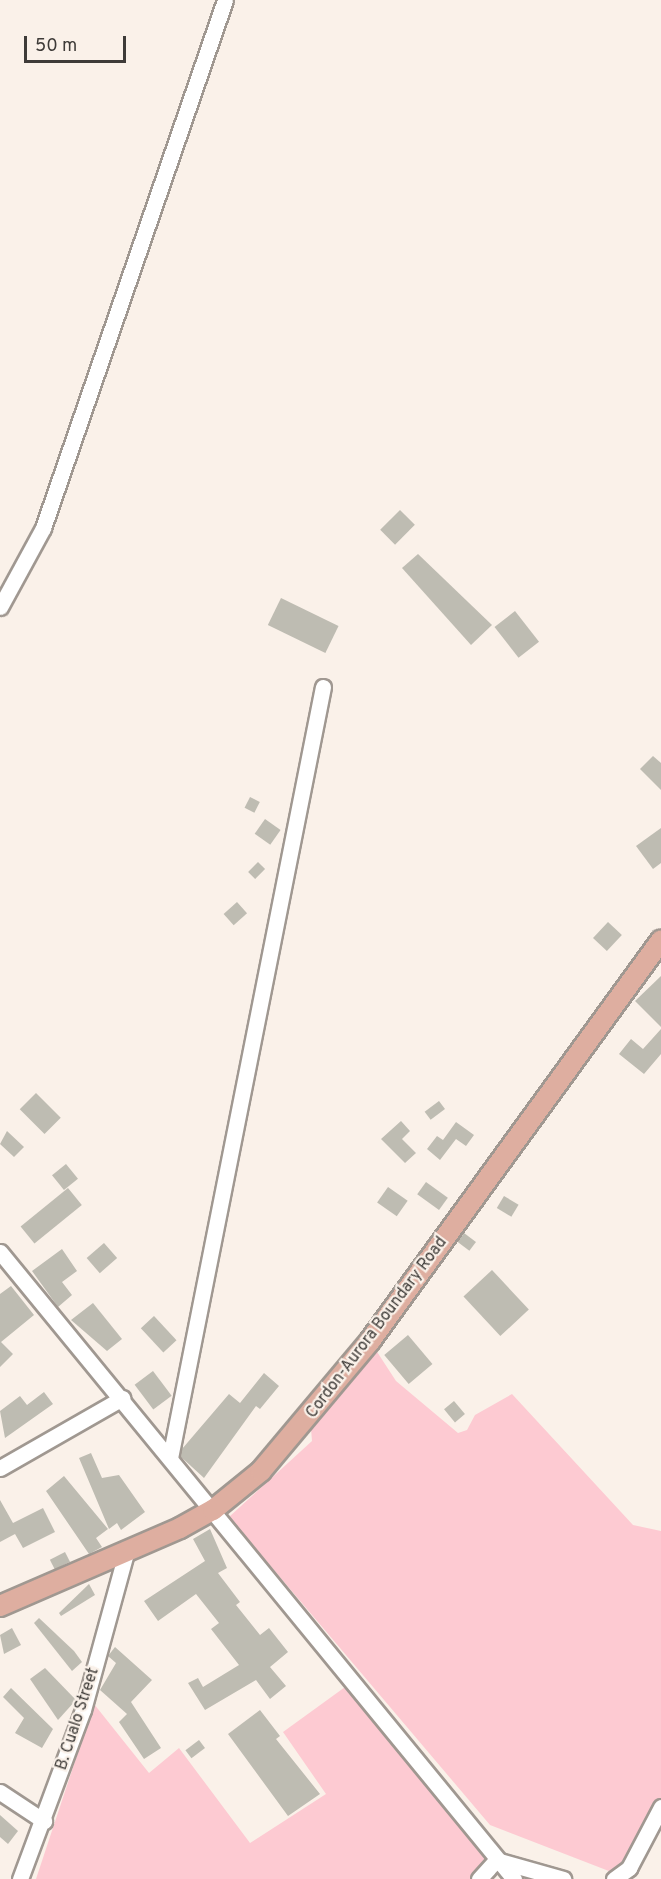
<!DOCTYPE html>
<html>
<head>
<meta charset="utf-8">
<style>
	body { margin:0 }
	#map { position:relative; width:661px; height:1879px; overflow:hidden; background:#faf1e9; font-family:Overpass,sans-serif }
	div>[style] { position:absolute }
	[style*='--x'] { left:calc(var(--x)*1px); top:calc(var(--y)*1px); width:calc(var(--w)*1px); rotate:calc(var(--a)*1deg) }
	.green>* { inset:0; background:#fdcad2 }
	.building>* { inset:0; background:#bebcb2; transform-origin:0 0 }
	.roads { filter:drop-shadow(2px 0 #a09891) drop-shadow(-2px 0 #a09891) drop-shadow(0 2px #a09891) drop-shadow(0 -2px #a09891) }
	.minor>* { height:15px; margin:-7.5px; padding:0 7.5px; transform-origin:7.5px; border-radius:7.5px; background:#fff }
	.major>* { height:20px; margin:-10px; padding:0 10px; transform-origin:10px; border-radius:10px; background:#deaea0 }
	span { translate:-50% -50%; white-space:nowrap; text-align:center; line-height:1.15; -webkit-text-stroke:4.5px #faf1e9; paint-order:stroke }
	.street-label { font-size:16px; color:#3e3b38 }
	.scale { position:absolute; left:24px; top:36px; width:102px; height:27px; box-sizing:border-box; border:3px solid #3e3b38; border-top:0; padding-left:8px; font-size:18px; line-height:21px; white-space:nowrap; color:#3e3b38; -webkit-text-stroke:4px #faf1e9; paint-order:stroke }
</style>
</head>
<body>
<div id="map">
	<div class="green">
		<i style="clip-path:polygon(370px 1341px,396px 1381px,458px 1433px,467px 1430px,475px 1415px,512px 1394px,633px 1525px,661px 1531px,661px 1818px,629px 1868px,614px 1873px,490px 1825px,229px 1517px,312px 1441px,310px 1417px)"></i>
		<i style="clip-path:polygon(352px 1682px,496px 1860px,479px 1879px,36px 1879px,94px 1704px,149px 1773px,179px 1748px,250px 1843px,326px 1794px,283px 1732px)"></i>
	</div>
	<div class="building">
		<i style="left:400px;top:510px;width:21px;height:28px;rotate:45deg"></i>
		<i style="clip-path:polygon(418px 554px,492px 625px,471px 645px,402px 568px)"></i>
		<i style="left:281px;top:598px;width:64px;height:30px;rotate:26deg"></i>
		<i style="left:515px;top:611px;width:39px;height:26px;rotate:52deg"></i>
		<i style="clip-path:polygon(653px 756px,661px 763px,661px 790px,640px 769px)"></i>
		<i style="left:250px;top:797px;width:11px;height:12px;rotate:27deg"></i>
		<i style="left:265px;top:819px;width:19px;height:18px;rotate:35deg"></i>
		<i style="clip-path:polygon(661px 828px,661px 863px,653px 869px,636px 846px)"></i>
		<i style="left:258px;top:862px;width:10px;height:14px;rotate:45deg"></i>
		<i style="left:237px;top:902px;width:15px;height:18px;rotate:48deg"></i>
		<i style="left:608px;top:922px;width:19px;height:22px;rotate:43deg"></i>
		<i style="clip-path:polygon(661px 976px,661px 1027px,635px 1001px)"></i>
		<i style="clip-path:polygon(661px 1029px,661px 1054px,644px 1074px,619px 1054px,631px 1039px,643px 1049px)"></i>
		<i style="left:36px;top:1093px;width:35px;height:23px;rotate:45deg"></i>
		<i style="left:439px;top:1101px;width:10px;height:18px;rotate:53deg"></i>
		<i style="clip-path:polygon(401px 1121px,410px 1131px,402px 1139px,416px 1153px,405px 1163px,381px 1139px)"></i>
		<i style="clip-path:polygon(456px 1122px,474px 1135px,466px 1146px,456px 1139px,440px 1160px,427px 1149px,437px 1136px,443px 1140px)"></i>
		<i style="clip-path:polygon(7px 1131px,24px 1147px,14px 1157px,0 1144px)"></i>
		<i style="left:66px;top:1164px;width:19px;height:18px;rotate:51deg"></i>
		<i style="left:426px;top:1182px;width:27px;height:15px;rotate:36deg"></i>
		<i style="left:388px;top:1187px;width:24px;height:19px;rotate:35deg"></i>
		<i style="left:68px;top:1188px;width:22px;height:61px;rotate:51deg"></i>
		<i style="left:504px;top:1196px;width:17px;height:14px;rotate:31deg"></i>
		<i style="left:464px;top:1233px;width:15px;height:11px;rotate:37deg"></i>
		<i style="left:104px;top:1243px;width:20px;height:23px;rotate:49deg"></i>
		<i style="clip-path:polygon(62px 1249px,77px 1271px,62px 1282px,72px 1295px,58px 1307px,32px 1271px)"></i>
		<i style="left:492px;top:1270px;width:54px;height:39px;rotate:47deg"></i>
		<i style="clip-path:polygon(11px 1286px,34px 1315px,1px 1342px,13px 1354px,0 1367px,0 1294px)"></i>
		<i style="clip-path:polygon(93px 1303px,122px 1339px,107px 1351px,71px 1320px)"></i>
		<i style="left:154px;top:1316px;width:33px;height:18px;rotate:47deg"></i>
		<i style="left:408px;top:1335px;width:38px;height:31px;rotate:50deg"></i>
		<i style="left:153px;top:1371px;width:31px;height:23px;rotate:53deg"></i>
		<i style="clip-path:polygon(264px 1373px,279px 1386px,260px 1409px,256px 1406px,204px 1478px,180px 1456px,182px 1449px,229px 1394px,240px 1403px)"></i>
		<i style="clip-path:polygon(44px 1392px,53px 1404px,5px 1438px,0 1411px,20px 1396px,27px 1405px)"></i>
		<i style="left:454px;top:1401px;width:17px;height:13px;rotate:50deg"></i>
		<i style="clip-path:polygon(91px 1453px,102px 1478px,119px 1475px,145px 1512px,121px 1530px,117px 1523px,109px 1529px,79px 1458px)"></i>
		<i style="clip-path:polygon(64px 1476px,108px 1529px,96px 1538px,102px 1547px,89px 1554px,46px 1491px)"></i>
		<i style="clip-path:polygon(0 1500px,13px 1523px,43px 1508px,55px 1532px,23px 1548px,15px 1534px,0 1542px)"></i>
		<i style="clip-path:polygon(210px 1529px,227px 1568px,218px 1573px,240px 1602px,236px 1605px,260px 1635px,269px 1628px,288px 1652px,270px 1667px,286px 1686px,270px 1699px,256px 1680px,205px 1710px,188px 1683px,198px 1678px,203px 1687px,239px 1665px,211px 1629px,219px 1623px,196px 1594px,158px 1621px,144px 1601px,205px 1561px,193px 1539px)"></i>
		<i style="left:65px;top:1552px;width:11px;height:17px;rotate:63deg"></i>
		<i style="clip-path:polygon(89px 1584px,95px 1595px,61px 1616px,59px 1613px)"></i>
		<i style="clip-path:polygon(39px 1618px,74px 1651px,82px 1662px,72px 1671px,34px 1623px)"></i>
		<i style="clip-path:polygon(12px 1628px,21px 1645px,4px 1654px,0 1635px)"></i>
		<i style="clip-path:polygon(115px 1647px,152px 1680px,131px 1702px,161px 1748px,144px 1759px,119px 1722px,127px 1714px,100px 1690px,116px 1663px,108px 1656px)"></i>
		<i style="clip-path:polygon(45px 1668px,76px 1700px,58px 1720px,30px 1679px)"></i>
		<i style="clip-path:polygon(11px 1688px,53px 1729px,42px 1748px,15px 1733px,24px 1718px,3px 1697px)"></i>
		<i style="clip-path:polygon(260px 1710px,280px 1736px,276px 1739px,320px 1794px,288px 1816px,228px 1734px)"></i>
		<i style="left:199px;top:1740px;width:10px;height:17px;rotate:53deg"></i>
		<i style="clip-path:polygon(0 1815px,18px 1831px,8px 1844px,0 1837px)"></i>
	</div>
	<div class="roads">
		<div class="minor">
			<i style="--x:0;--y:607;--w:90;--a:-61.4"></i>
			<i style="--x:43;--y:528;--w:558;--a:-70.98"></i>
			<i style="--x:0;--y:1252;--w:811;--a:50.66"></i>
			<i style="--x:170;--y:1458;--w:786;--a:-78.78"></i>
			<i style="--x:0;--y:1468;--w:141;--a:-29.8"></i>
			<i style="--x:0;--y:1792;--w:53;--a:33.4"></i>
			<i style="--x:20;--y:1879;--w:180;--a:-69.6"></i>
			<i style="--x:83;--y:1710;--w:160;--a:-74.7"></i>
			<i style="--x:479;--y:1879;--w:25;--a:-48"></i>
			<i style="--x:496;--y:1860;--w:70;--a:15.8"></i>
			<i style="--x:614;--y:1879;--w:19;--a:-36"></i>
			<i style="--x:629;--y:1868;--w:69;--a:-62.3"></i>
		</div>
		<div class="major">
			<i style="--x:0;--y:1606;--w:196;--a:-23.4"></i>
			<i style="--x:180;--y:1528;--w:38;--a:-29"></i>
			<i style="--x:213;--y:1510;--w:62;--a:-39.1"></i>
			<i style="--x:261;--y:1471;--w:170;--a:-50"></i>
			<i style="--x:370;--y:1341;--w:495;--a:-54"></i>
		</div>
	</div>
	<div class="street-label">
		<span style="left:377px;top:1328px;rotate:-53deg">Cordon-Aurora Boundary Road</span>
		<span style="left:78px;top:1719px;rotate:-72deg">B. Cualo Street</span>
	</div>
	<div class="scale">50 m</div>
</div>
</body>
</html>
